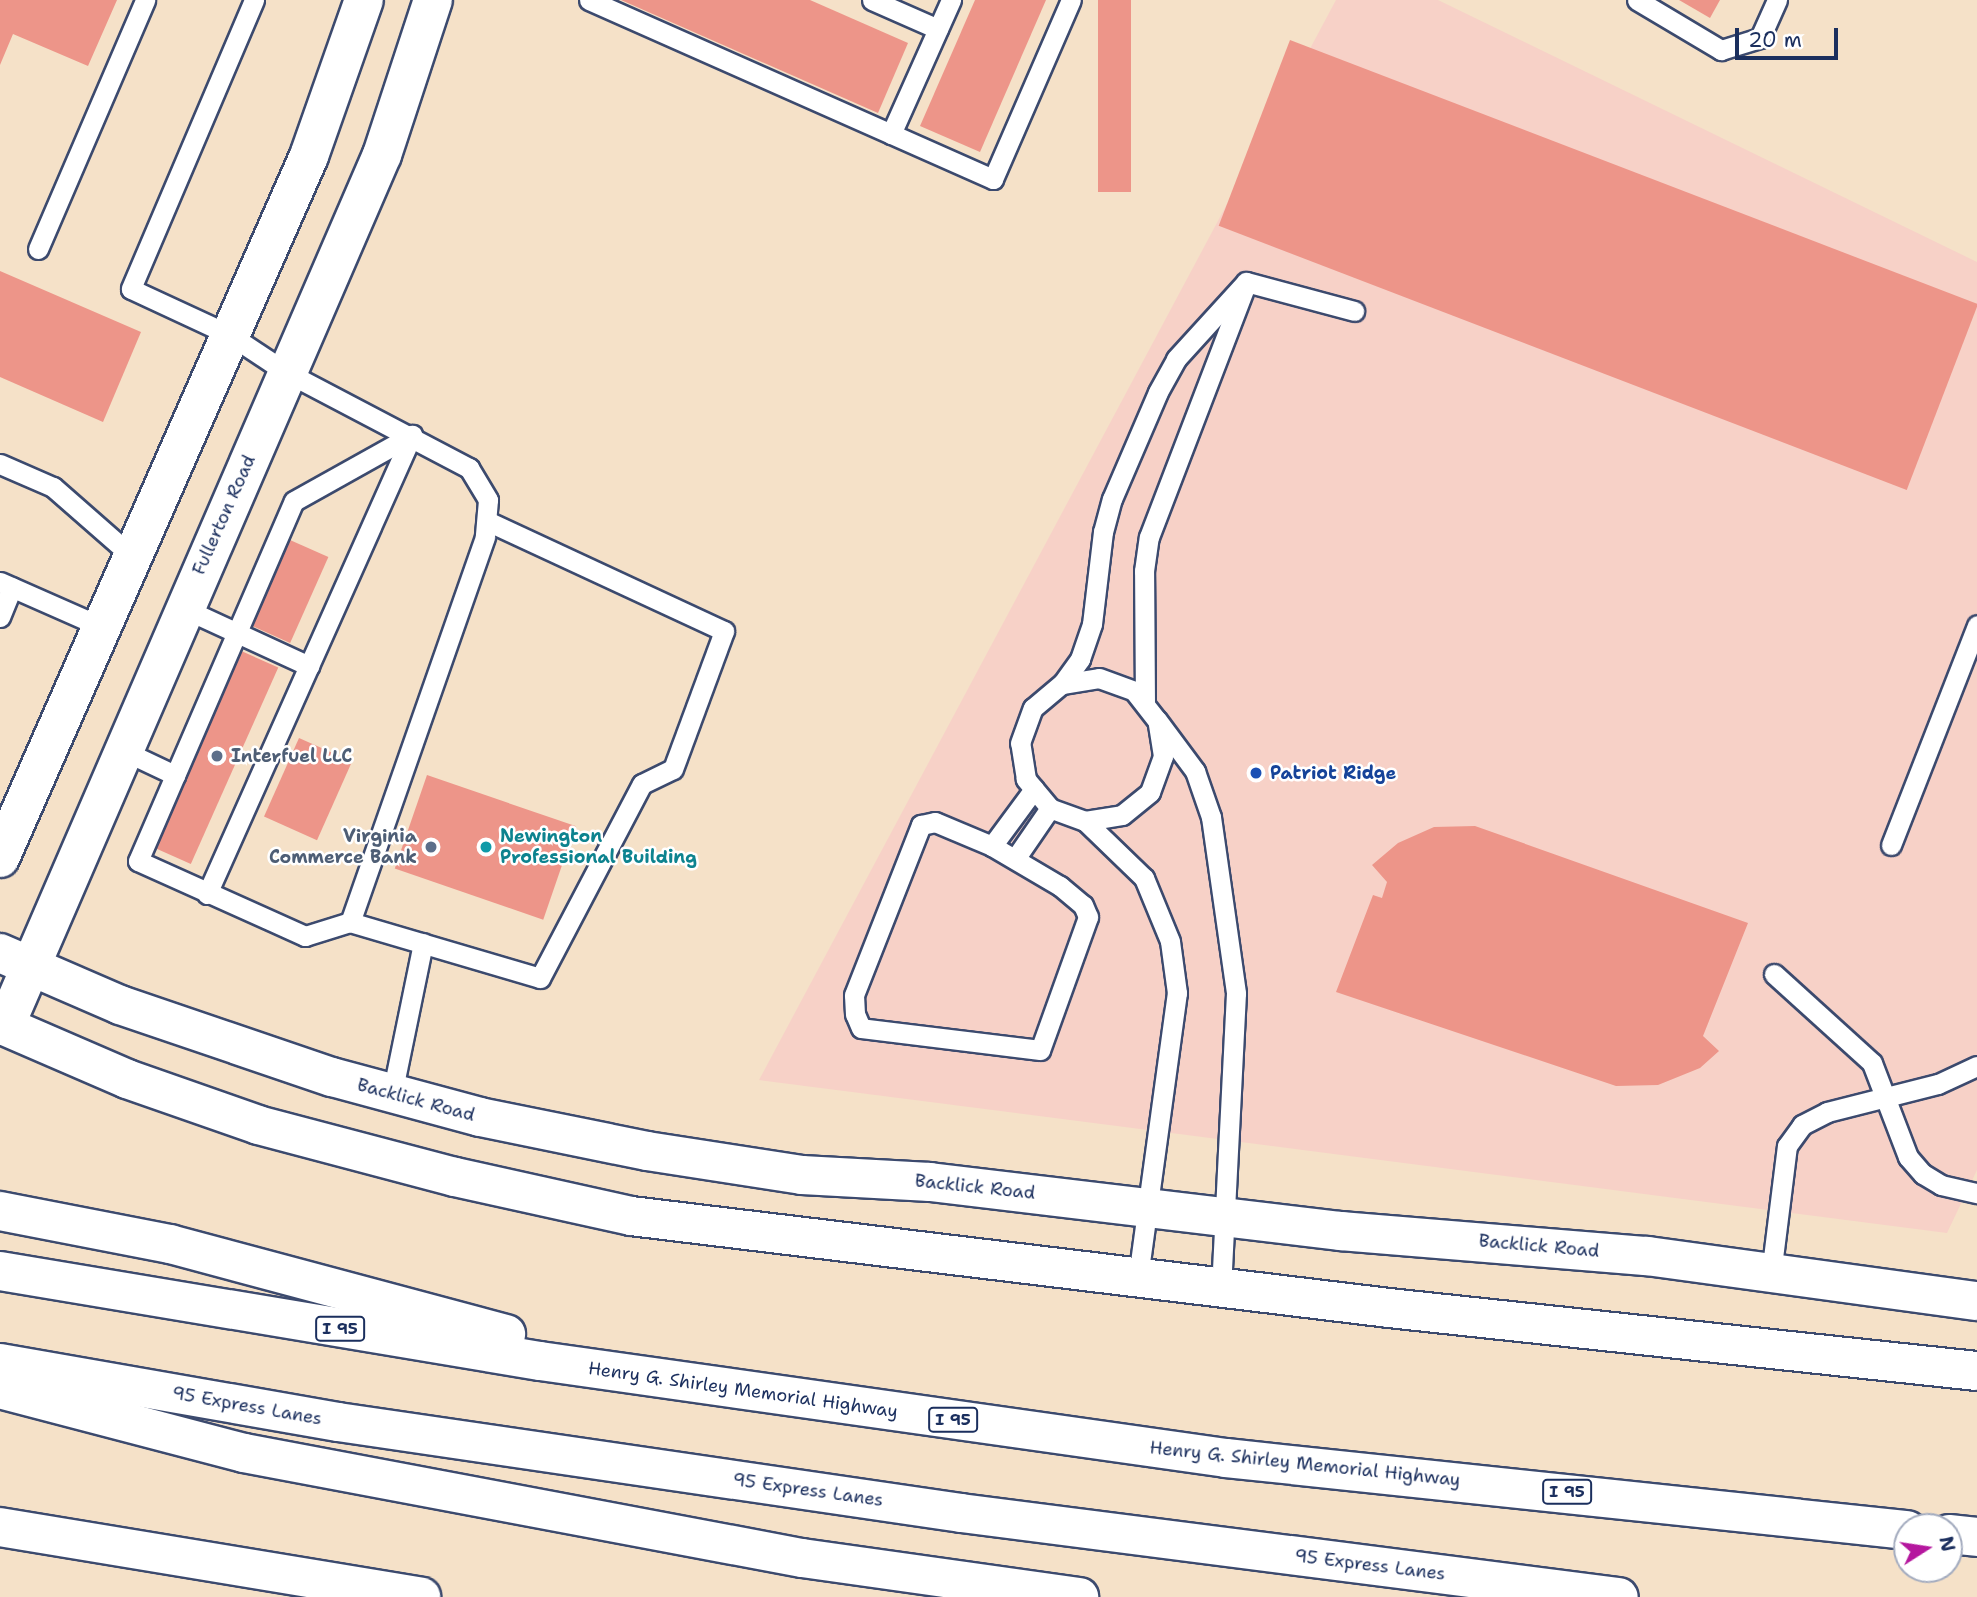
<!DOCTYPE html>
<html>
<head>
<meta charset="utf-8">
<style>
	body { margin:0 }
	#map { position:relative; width:1977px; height:1597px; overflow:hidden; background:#f5e1c8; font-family:"Shantell Sans",sans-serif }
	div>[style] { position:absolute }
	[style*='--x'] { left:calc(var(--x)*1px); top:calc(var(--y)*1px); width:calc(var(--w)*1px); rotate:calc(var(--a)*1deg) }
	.built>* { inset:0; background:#f7d1c7 }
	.building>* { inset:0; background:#ed9589; transform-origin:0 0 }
	.roads { filter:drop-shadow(2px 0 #3c4a6e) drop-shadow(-2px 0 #3c4a6e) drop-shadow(0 2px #3c4a6e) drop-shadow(0 -2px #3c4a6e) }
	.lane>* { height:19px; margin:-9.5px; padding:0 9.5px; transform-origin:9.5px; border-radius:9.5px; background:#fff }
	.secondary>* { height:38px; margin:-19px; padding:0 19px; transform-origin:19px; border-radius:19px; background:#fff }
	.highway>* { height:38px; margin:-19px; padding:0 19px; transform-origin:19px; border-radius:19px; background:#fff }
	.dots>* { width:19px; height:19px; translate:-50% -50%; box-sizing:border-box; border:4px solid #fff; border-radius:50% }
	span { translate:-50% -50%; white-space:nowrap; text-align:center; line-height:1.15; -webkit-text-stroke:5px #fff; paint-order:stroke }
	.shield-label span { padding:2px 5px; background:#fff; border:2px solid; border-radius:5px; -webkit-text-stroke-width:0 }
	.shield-label { font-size:16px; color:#1b2f5e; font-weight:700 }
	.street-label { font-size:18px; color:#1b2f5e }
	.service-label { font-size:18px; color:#4e5e75; font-weight:700 }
	.left { translate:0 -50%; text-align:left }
	.right { translate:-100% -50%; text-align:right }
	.transit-label { font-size:18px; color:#164399; font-weight:700 }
	.culture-label { font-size:18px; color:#0d838f; font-weight:700 }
	.north { position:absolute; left:1893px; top:1513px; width:70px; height:70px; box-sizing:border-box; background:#fff; border:2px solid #a4acbf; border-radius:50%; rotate:78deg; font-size:19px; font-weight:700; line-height:28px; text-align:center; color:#1b2f5e }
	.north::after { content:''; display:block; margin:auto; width:24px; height:32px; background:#b5179e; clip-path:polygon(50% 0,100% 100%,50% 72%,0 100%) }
	.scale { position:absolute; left:1735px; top:28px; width:103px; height:32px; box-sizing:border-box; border:4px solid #1b2f5e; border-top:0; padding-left:9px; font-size:21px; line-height:24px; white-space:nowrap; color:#1b2f5e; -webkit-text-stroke:5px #fff; paint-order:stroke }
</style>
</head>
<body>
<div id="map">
	<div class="built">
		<i style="clip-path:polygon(1336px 0,1438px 0,1977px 262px,1977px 1170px,1947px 1233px,759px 1080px)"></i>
	</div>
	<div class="building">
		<i style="clip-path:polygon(0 0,117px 0,88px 66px,13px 34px,0 65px)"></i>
		<i style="clip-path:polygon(621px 0,810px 0,908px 43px,878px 113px)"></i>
		<i style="clip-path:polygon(975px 0,1046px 0,980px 152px,920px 126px)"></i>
		<i style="left:1098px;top:0;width:33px;height:192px"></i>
		<i style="clip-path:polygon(1679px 0,1720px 0,1710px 18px)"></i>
		<i style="left:1290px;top:40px;width:737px;height:199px;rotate:21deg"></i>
		<i style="clip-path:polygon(0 271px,141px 332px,103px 422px,0 377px)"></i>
		<i style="left:290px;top:540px;width:42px;height:94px;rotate:24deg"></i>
		<i style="left:239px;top:650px;width:43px;height:215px;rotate:24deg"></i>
		<i style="left:299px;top:738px;width:58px;height:86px;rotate:24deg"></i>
		<i style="left:427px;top:775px;width:157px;height:99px;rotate:19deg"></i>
		<i style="clip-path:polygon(1475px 826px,1748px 923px,1703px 1036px,1719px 1051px,1700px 1068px,1658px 1085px,1616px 1086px,1336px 992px,1373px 895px,1382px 898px,1387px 882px,1372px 865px,1398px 843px,1434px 827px)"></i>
	</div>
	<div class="roads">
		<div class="lane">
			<i style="--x:254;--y:0;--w:314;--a:113.1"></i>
			<i style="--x:131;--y:289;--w:109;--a:24.9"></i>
			<i style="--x:230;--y:335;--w:67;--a:33.5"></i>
			<i style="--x:286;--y:372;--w:207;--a:27.7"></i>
			<i style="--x:469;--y:468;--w:37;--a:59"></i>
			<i style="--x:488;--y:500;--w:37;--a:95"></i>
			<i style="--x:485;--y:537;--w:408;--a:109.3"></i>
			<i style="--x:350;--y:922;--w:198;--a:16.4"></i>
			<i style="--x:540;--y:978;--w:219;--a:-62.3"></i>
			<i style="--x:642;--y:784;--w:34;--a:-26"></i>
			<i style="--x:673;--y:769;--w:147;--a:-69.7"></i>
			<i style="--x:724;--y:631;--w:261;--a:-155.1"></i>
			<i style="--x:589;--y:0;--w:442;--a:23.9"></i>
			<i style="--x:993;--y:179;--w:195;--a:-66.5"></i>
			<i style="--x:872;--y:0;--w:72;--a:23.7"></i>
			<i style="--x:1637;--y:0;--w:98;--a:30.8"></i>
			<i style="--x:1721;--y:50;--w:41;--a:-17.1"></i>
			<i style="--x:1760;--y:38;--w:42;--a:-65.9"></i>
			<i style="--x:891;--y:134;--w:147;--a:-65.9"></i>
			<i style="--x:38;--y:249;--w:271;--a:-66.7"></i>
			<i style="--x:1246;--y:282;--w:112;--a:15"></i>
			<i style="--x:0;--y:464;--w:58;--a:23.5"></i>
			<i style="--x:53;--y:487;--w:106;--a:41.2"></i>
			<i style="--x:0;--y:582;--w:111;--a:23.8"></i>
			<i style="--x:183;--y:608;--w:139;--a:24.7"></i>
			<i style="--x:0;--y:617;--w:32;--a:-68"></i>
			<i style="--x:1062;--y:684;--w:31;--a:-54"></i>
			<i style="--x:1080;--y:659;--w:37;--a:-71"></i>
			<i style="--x:1092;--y:624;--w:93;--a:-83.2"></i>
			<i style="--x:1103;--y:532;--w:34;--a:-75"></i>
			<i style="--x:1112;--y:499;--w:116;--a:-66.7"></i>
			<i style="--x:1158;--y:392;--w:38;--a:-61"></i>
			<i style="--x:1176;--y:359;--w:104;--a:-47.7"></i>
			<i style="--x:1145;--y:704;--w:133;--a:-90.4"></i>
			<i style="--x:1144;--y:571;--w:34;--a:-82"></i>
			<i style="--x:1149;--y:537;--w:265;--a:-69"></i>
			<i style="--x:122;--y:750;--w:59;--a:25.3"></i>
			<i style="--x:1085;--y:821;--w:37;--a:-9"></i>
			<i style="--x:1122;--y:815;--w:36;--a:-39"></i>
			<i style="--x:1150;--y:792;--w:38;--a:-70"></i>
			<i style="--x:1163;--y:756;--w:32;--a:-99"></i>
			<i style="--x:935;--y:822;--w:62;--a:22.8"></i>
			<i style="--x:992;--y:846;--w:79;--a:30.5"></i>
			<i style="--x:1060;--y:886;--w:30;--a:40"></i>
			<i style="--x:1083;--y:905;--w:13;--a:67"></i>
			<i style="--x:1088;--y:917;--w:141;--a:109.8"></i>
			<i style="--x:1040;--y:1050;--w:180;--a:-173"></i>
			<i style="--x:861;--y:1028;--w:15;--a:-113"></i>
			<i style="--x:855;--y:1014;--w:19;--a:-93"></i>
			<i style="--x:854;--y:995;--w:183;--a:-68.5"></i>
			<i style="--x:921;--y:825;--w:14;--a:-12"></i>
			<i style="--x:1891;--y:845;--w:236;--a:-68.6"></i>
			<i style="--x:992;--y:846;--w:71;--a:-53.6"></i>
			<i style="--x:1015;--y:859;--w:62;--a:-55.5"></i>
			<i style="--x:207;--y:894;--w:503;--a:-65.93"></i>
			<i style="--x:350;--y:922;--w:47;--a:162.7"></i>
			<i style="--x:305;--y:936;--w:183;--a:-155.8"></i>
			<i style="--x:138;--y:861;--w:392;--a:-66.6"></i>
			<i style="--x:294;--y:501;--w:135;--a:-29.2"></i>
			<i style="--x:1774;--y:974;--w:132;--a:42.2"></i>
			<i style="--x:1872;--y:1063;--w:101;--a:69"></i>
			<i style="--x:1908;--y:1157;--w:23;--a:49"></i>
			<i style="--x:1923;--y:1174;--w:21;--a:31"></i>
			<i style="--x:1941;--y:1185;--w:37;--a:13"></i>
			<i style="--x:392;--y:1094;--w:154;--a:-78.4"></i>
			<i style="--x:1771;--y:1274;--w:129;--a:-82.9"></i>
			<i style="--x:1787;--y:1146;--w:26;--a:-54"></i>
			<i style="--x:1802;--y:1125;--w:28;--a:-27"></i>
			<i style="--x:1827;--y:1112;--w:114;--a:-14.2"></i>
			<i style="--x:1938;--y:1084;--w:43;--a:-24.8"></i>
			<i style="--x:1138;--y:1277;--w:287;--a:-82.2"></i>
			<i style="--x:1177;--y:993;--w:52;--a:-97.7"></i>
			<i style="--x:1170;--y:941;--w:68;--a:-112.4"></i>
			<i style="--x:1144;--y:878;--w:82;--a:-136"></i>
			<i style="--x:1085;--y:821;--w:37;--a:-160"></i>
			<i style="--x:1050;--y:808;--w:38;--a:-130"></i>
			<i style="--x:1026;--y:779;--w:36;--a:-99"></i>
			<i style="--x:1020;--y:743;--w:37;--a:-70"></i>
			<i style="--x:1033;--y:708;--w:38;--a:-40"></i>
			<i style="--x:1062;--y:684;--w:37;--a:-9"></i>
			<i style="--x:1099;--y:678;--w:37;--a:20"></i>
			<i style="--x:1134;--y:691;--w:37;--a:52"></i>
			<i style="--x:1157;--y:720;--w:64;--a:53.3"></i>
			<i style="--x:1195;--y:771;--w:49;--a:70.8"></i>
			<i style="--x:1211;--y:817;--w:178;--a:81.9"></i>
			<i style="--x:1236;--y:993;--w:292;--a:92.9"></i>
		</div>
		<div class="secondary">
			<i style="--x:0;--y:858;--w:767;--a:-66.24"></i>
			<i style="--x:309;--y:156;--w:165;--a:-70.6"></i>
			<i style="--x:0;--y:953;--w:131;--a:23.4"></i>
			<i style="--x:120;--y:1005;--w:224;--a:18.8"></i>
			<i style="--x:332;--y:1077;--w:153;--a:15.1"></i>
			<i style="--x:480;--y:1117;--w:170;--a:11.5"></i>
			<i style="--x:647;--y:1151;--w:157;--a:8.8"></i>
			<i style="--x:802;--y:1175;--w:128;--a:3.1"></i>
			<i style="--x:930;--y:1182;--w:414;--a:6.8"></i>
			<i style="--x:1341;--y:1231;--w:307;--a:4.7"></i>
			<i style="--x:1647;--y:1256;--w:333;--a:7.8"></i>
			<i style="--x:0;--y:1024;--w:138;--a:23.4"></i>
			<i style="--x:127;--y:1079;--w:139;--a:19.3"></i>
			<i style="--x:258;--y:1125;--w:204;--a:14.8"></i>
			<i style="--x:455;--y:1177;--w:180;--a:12.5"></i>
			<i style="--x:631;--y:1216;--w:764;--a:6.92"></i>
			<i style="--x:1389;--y:1308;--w:591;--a:6.12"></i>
			<i style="--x:5;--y:1026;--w:949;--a:-66.6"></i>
			<i style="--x:382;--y:155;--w:163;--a:-71.8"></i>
		</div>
		<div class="highway">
			<i style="--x:0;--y:1211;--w:173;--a:11"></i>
			<i style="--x:170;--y:1244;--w:348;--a:15"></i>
			<i style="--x:0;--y:1271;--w:547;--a:9.46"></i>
			<i style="--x:540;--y:1361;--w:693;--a:8.05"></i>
			<i style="--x:1226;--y:1458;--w:685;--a:6.04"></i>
			<i style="--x:0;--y:1363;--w:343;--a:9.9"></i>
			<i style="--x:338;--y:1422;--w:630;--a:8.31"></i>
			<i style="--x:961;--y:1513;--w:663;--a:7.28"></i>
			<i style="--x:0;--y:1389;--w:252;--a:14.7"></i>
			<i style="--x:244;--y:1453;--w:568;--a:10.66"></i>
			<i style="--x:802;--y:1558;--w:280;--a:8"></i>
			<i style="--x:0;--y:1527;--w:427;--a:9.4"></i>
			<i style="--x:1949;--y:1534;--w:28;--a:6"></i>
		</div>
	</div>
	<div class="dots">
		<i style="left:217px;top:756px;background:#5c6f8a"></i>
		<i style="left:1256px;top:773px;background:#1a4fb4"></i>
		<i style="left:431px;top:847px;background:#5c6f8a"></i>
		<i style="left:486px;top:847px;background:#0f9aa8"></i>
	</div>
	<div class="shield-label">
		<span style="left:340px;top:1329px">I 95</span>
		<span style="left:953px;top:1420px">I 95</span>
		<span style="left:1567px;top:1492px">I 95</span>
	</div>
	<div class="street-label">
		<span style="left:224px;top:515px;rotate:-66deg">Fullerton Road</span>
		<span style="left:416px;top:1100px;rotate:15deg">Backlick Road</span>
		<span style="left:975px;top:1187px;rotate:6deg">Backlick Road</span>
		<span style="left:1539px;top:1246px;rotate:5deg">Backlick Road</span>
		<span style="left:743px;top:1390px;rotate:8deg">Henry G. Shirley Memorial Highway</span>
		<span style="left:247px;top:1406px;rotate:10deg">95 Express Lanes</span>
		<span style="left:1305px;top:1464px;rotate:6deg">Henry G. Shirley Memorial Highway</span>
		<span style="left:808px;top:1490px;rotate:8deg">95 Express Lanes</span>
		<span style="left:1370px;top:1565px;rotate:7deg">95 Express Lanes</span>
	</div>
	<div class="service-label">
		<span class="left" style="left:231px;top:756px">Interfuel LLC</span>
		<span class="right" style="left:417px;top:847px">Virginia<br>Commerce Bank</span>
	</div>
	<div class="transit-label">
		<span class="left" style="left:1270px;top:773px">Patriot Ridge</span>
	</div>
	<div class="culture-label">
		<span class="left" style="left:500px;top:847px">Newington<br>Professional Building</span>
	</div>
	<div class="north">N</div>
	<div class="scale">20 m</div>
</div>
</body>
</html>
